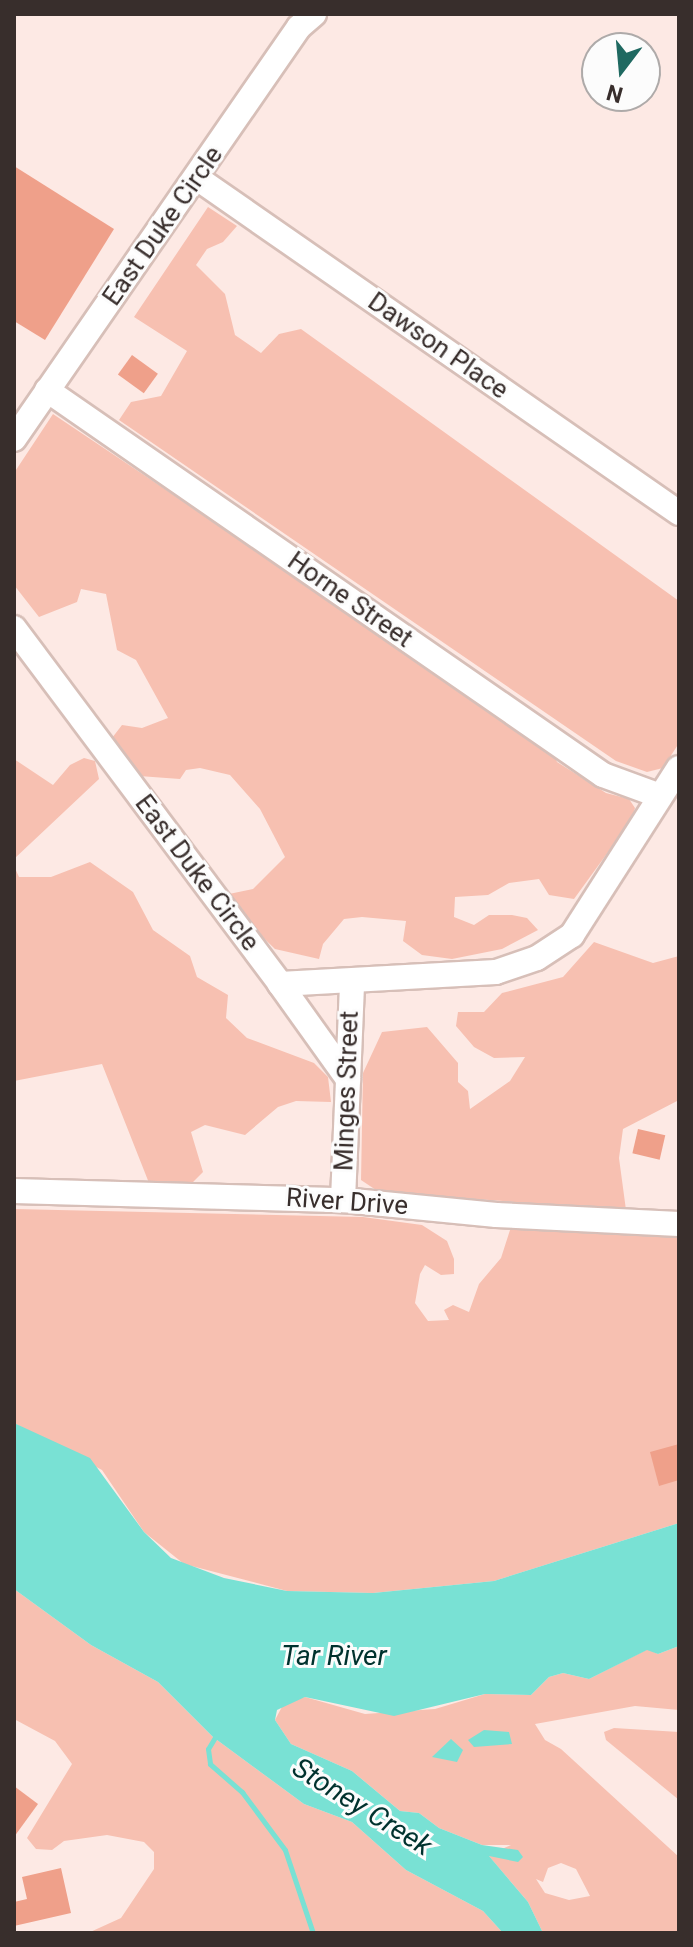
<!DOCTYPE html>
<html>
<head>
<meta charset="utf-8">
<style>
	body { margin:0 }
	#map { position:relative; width:693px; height:1947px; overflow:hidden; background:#fde9e4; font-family:Roboto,sans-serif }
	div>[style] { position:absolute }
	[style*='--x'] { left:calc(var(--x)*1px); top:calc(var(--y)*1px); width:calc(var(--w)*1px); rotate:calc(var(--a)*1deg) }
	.green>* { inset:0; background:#f7c0b1 }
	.water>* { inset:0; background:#79e1d4 }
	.stream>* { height:5px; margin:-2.5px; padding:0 2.5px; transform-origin:2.5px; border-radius:2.5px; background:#79e1d4 }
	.building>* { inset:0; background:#efa08a; transform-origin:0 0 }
	.roads { filter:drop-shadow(2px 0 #d7bfb8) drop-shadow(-2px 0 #d7bfb8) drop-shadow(0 2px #d7bfb8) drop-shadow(0 -2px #d7bfb8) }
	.minor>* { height:24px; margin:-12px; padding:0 12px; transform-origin:12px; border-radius:12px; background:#fff }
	span { translate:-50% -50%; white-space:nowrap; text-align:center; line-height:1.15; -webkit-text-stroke:6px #fcfcfc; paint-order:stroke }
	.street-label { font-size:26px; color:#382e2c }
	.water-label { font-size:28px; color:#00322e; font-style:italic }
	.frame { position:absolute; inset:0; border:16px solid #382e2c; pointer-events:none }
	.north { position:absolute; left:581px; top:32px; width:80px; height:80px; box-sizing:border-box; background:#fcfcfc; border:2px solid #aeaaa9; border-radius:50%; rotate:196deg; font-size:22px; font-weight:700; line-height:32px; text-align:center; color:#382e2c }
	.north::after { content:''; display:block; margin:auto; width:28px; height:36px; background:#1f6961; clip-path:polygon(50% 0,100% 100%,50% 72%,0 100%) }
</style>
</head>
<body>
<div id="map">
	<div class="green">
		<i style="clip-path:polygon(208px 207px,237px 226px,223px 242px,207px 249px,196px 265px,225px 294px,235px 335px,261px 353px,279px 334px,301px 329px,679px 601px,679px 743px,663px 768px,647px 772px,616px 761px,119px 420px,131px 402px,161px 396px,187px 351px,134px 317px)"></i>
		<i style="clip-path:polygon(53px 414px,551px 748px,557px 762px,606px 793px,629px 799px,635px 808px,632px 819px,574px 899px,549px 895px,539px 879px,509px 883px,488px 895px,455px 897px,454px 917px,474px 925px,489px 915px,512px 915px,527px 918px,538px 930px,502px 949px,452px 959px,422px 955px,403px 941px,406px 921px,362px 917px,344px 919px,323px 944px,319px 959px,275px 949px,248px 923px,229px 894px,253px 889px,285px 857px,260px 809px,230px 775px,200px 768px,186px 770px,180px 779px,139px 776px,112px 738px,122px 725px,142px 728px,168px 718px,136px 660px,117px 650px,106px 594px,81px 589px,77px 602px,39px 617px,14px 585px,14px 473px)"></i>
		<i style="clip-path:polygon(84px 758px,95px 761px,99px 779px,14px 859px,14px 759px,53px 785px,70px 765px)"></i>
		<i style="clip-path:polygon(90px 862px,133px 892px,153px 930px,190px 956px,197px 977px,228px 995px,226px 1018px,247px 1038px,314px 1063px,328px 1077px,331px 1102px,296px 1101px,278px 1107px,245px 1135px,205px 1125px,191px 1132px,203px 1172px,190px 1185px,149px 1183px,102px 1064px,14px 1081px,14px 866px,19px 877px,51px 877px)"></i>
		<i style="clip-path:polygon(594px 942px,653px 963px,679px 956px,679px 1100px,623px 1129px,619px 1158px,626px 1210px,379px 1192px,361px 1180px,363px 1073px,382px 1032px,427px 1027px,458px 1063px,458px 1082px,468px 1091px,470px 1109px,510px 1081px,525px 1057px,494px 1058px,474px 1047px,456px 1026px,458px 1012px,484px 1012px,502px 993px,563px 977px)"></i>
		<i style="clip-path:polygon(14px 1209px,363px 1217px,422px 1225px,447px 1241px,454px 1259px,454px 1274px,441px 1275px,425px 1265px,420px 1274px,415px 1303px,428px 1321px,449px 1320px,444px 1310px,453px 1305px,469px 1312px,479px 1284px,501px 1258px,511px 1227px,679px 1236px,679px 1523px,494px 1581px,373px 1593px,287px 1591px,184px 1564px,144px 1532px,102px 1470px,14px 1423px)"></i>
		<i style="clip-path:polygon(14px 1589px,91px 1645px,158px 1682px,213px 1737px,304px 1804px,352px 1822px,406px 1870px,483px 1911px,503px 1933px,88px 1933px,121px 1918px,154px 1869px,154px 1852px,144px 1842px,107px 1835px,64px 1841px,52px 1850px,36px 1849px,27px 1838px,72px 1764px,55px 1741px,14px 1719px)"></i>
		<i style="clip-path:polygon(evenodd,679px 1646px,679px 1710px,635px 1706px,535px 1724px,545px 1740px,561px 1749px,679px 1857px,679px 1933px,543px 1933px,528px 1902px,488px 1855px,511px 1845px,482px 1845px,439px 1828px,419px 1813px,400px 1811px,352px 1771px,291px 1744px,275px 1720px,284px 1703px,305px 1697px,365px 1714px,435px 1709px,485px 1694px,531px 1695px,549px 1677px,563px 1673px,589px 1679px,648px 1649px,658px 1654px,679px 1646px,561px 1863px,576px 1869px,590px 1896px,569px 1900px,545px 1893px,536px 1879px,543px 1882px,548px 1868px,561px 1863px)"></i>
		<i style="clip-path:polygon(614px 1728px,679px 1732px,679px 1800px,606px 1740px,604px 1732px)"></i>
	</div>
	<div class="water">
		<i style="clip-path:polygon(14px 1423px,90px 1458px,144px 1532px,171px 1558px,224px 1578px,287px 1591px,373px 1593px,494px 1581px,679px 1523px,679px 1646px,658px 1654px,647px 1650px,589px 1679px,563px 1673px,549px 1677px,531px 1695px,485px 1694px,394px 1716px,305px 1697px,277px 1710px,275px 1720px,291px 1744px,352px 1771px,400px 1811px,419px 1813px,439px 1828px,482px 1845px,518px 1850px,523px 1857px,518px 1862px,489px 1856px,528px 1902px,543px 1933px,503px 1933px,483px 1911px,406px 1870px,352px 1822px,304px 1804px,213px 1737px,158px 1682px,91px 1645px,14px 1589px)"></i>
		<i style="clip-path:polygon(484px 1730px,509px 1732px,512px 1744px,474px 1747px,468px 1740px)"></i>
		<i style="clip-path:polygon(451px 1739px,463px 1750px,457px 1762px,432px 1757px)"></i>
	</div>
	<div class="stream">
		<i style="--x:217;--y:1734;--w:17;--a:121"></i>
		<i style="--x:208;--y:1749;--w:15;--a:82"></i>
		<i style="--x:210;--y:1764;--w:43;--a:41.2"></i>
		<i style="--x:242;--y:1792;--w:72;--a:53.4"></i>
		<i style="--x:285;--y:1850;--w:88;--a:71.4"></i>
	</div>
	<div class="building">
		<i style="clip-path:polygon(14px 166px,114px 229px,45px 340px,14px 321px)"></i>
		<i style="left:132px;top:355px;width:32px;height:24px;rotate:36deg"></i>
		<i style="left:638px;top:1129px;width:28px;height:25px;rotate:13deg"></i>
		<i style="clip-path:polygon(679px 1444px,679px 1480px,659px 1486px,650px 1452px)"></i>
		<i style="clip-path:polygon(14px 1786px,38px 1804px,14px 1837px)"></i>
		<i style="clip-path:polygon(61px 1868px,71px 1913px,14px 1926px,14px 1902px,27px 1899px,22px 1877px)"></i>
	</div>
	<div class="roads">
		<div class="minor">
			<i style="--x:197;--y:178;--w:587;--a:34.8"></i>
			<i style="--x:47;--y:390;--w:676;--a:34.7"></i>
			<i style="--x:603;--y:775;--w:61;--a:20.2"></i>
			<i style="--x:14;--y:439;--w:501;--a:-55.33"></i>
			<i style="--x:299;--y:27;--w:20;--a:-41"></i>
			<i style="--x:14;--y:628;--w:444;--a:53.2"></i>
			<i style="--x:280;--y:984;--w:216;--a:-3.2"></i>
			<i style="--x:496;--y:972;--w:43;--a:-18.9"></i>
			<i style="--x:537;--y:958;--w:42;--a:-33.3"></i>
			<i style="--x:572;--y:935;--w:198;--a:-57.4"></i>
			<i style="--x:280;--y:984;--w:117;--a:54.4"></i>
			<i style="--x:14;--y:1191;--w:329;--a:1.6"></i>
			<i style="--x:343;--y:1200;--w:154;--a:5.6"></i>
			<i style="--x:496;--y:1215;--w:183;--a:2.8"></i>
			<i style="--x:343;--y:1200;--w:218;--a:-87.6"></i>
		</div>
	</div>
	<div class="street-label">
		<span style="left:163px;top:226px;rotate:-55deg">East Duke Circle</span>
		<span style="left:438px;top:346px;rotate:35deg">Dawson Place</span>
		<span style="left:350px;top:600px;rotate:35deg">Horne Street</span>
		<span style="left:197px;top:873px;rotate:53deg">East Duke Circle</span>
		<span style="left:347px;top:1091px;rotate:-88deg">Minges Street</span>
		<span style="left:347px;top:1202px;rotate:4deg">River Drive</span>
	</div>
	<div class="water-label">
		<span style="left:334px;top:1656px">Tar River</span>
		<span style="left:362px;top:1807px;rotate:32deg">Stoney Creek</span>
	</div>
	<div class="frame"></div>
	<div class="north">N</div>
</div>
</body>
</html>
